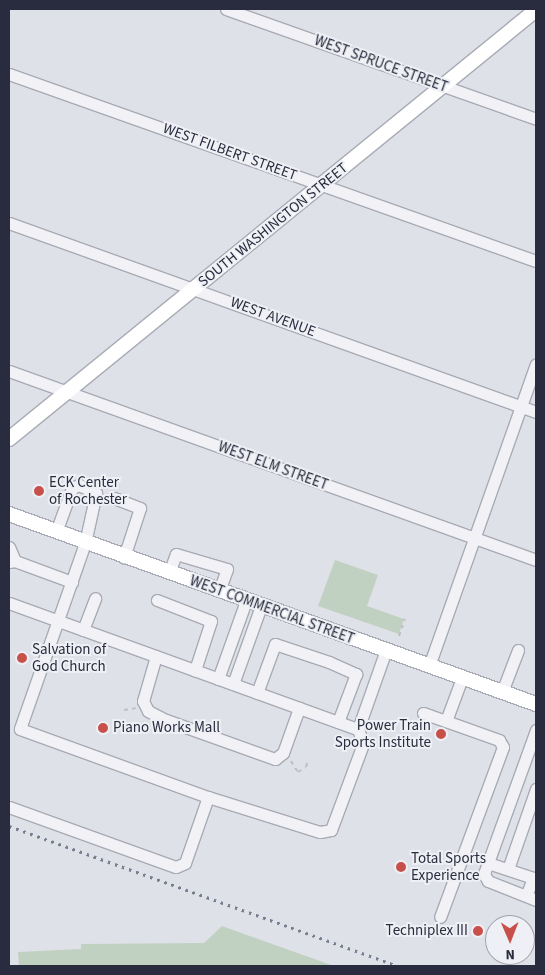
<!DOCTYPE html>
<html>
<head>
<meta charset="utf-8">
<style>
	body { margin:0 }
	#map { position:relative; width:545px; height:975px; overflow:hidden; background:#dfe1e8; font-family:"Source Sans 3",sans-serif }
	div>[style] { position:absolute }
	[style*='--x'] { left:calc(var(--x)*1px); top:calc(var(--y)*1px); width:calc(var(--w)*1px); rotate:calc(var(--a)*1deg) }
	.green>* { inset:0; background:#c1d1c1 }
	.path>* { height:2px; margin-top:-1px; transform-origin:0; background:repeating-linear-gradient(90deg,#bebfc6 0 4px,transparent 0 8px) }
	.roads { filter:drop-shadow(1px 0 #a8abb5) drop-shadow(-1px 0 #a8abb5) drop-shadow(0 1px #a8abb5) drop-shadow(0 -1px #a8abb5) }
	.minor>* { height:11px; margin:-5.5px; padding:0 5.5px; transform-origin:5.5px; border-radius:5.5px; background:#f2f2f6 }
	.major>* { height:14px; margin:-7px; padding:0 7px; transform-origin:7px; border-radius:7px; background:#fff }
	.rail>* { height:3px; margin-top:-1.5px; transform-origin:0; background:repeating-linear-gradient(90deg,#797d90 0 2.5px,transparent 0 7.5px) }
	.dots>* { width:14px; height:14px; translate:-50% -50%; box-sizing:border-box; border:2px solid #eff0f5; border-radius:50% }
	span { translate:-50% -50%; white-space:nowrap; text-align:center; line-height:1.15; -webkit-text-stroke:4px #eff0f5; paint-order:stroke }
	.street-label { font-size:15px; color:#292c3e }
	.poi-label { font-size:15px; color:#292c3e }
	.left { translate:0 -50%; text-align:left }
	.right { translate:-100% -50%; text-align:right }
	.frame { position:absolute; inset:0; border:10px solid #292c3e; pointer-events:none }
	.north { position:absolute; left:485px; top:915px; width:50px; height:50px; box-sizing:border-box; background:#eff0f5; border:1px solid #a0a2ac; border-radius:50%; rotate:179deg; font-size:14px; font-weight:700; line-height:20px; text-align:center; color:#292c3e }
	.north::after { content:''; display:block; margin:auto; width:18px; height:22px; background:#c7514a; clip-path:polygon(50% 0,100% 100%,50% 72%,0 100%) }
</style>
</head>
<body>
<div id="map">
	<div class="green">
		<i style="clip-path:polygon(335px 560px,378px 575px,367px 606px,404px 619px,399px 634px,318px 606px)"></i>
		<i style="clip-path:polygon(222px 926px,334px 966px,19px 966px,18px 952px,81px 949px,81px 944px,204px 943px)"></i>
	</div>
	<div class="path">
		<i style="--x:399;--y:636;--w:18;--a:-71"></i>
		<i style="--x:124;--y:710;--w:12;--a:-9"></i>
		<i style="--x:291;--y:761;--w:13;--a:58"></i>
		<i style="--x:298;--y:772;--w:9;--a:-32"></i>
		<i style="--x:306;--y:767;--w:7;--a:-74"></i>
	</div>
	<div class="roads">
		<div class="minor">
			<i style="--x:226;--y:9;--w:329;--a:19.5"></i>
			<i style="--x:9;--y:74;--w:559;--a:19.54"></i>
			<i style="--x:9;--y:223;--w:560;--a:19.73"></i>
			<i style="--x:9;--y:371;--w:560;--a:19.73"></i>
			<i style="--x:114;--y:498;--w:28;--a:21"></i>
			<i style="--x:140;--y:508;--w:52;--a:108.1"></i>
			<i style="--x:56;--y:532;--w:47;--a:-70"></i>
			<i style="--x:72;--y:488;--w:8;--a:-23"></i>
			<i style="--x:79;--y:485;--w:19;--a:25"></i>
			<i style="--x:96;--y:493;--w:51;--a:102.4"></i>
			<i style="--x:85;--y:543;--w:197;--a:109.3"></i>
			<i style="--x:20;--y:729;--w:200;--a:19.9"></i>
			<i style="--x:208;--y:797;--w:117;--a:17.4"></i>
			<i style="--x:320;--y:832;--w:11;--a:-10"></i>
			<i style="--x:331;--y:830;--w:92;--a:-69.6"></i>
			<i style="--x:363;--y:744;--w:16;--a:-108"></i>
			<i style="--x:358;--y:729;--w:84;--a:-70.5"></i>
			<i style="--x:9;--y:547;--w:15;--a:67"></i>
			<i style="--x:9;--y:562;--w:6;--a:-9"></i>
			<i style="--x:15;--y:561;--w:61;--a:20.2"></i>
			<i style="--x:169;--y:573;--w:20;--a:-70"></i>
			<i style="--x:176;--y:554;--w:53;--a:16.4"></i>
			<i style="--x:227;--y:569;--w:23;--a:110"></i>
			<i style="--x:157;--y:600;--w:58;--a:21.3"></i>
			<i style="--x:211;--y:621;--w:52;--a:108.1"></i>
			<i style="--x:9;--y:603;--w:371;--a:19.9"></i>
			<i style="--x:83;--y:630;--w:34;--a:-69"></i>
			<i style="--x:156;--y:656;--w:47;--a:106.1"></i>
			<i style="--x:143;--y:701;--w:11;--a:63"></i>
			<i style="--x:148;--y:711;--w:20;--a:27"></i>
			<i style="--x:166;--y:720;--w:116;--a:19.7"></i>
			<i style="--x:275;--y:759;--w:10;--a:-37"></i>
			<i style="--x:283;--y:753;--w:48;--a:-70.4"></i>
			<i style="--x:429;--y:666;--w:320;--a:-70.5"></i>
			<i style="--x:218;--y:679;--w:83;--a:-70.3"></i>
			<i style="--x:233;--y:684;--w:83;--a:-70.3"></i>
			<i style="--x:502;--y:692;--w:45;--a:-69.1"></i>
			<i style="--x:257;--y:693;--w:52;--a:-69.8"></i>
			<i style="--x:275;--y:644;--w:57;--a:18.4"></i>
			<i style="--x:329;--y:662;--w:30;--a:24"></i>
			<i style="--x:356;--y:674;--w:51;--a:110.6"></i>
			<i style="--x:423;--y:713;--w:81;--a:19.6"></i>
			<i style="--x:499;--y:740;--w:8;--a:60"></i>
			<i style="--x:503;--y:747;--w:181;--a:110.3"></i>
			<i style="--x:446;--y:721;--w:46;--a:-69.6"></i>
			<i style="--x:536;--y:730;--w:153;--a:109.9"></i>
			<i style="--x:484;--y:874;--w:8;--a:60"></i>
			<i style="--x:488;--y:881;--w:52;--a:21.6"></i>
			<i style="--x:9;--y:807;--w:177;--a:19.8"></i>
			<i style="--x:176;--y:867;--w:10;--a:-24"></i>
			<i style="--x:185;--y:863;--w:70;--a:-70.8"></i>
			<i style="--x:488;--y:863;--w:47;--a:18.4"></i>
			<i style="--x:533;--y:878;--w:17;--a:111"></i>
			<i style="--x:508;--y:869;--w:85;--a:-70.7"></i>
		</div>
		<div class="major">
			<i style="--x:9;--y:439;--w:680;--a:-39.15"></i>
			<i style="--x:9;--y:514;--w:560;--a:19.83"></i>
		</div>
	</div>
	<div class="rail">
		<i style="--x:9;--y:826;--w:413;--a:19.8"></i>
	</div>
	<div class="dots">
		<i style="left:39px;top:491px;background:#c7514a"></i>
		<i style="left:22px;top:658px;background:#c7514a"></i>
		<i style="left:103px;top:728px;background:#c7514a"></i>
		<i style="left:441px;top:734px;background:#c7514a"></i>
		<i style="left:401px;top:867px;background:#c7514a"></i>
		<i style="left:478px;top:931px;background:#c7514a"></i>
	</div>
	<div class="street-label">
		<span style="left:381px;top:64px;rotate:20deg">WEST SPRUCE STREET</span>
		<span style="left:230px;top:152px;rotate:20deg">WEST FILBERT STREET</span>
		<span style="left:273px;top:225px;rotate:-39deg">SOUTH WASHINGTON STREET</span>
		<span style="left:273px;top:317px;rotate:20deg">WEST AVENUE</span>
		<span style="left:273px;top:466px;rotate:20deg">WEST ELM STREET</span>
		<span style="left:272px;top:610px;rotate:20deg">WEST COMMERCIAL STREET</span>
	</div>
	<div class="poi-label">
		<span class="left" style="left:49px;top:491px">ECK Center<br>of Rochester</span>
		<span class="left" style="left:32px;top:658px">Salvation of<br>God Church</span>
		<span class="right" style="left:431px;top:734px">Power Train<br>Sports Institute</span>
		<span class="left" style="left:113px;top:728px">Piano Works Mall</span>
		<span class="left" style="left:411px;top:867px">Total Sports<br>Experience</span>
		<span class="right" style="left:468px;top:931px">Techniplex III</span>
	</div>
	<div class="frame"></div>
	<div class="north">N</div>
</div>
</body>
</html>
